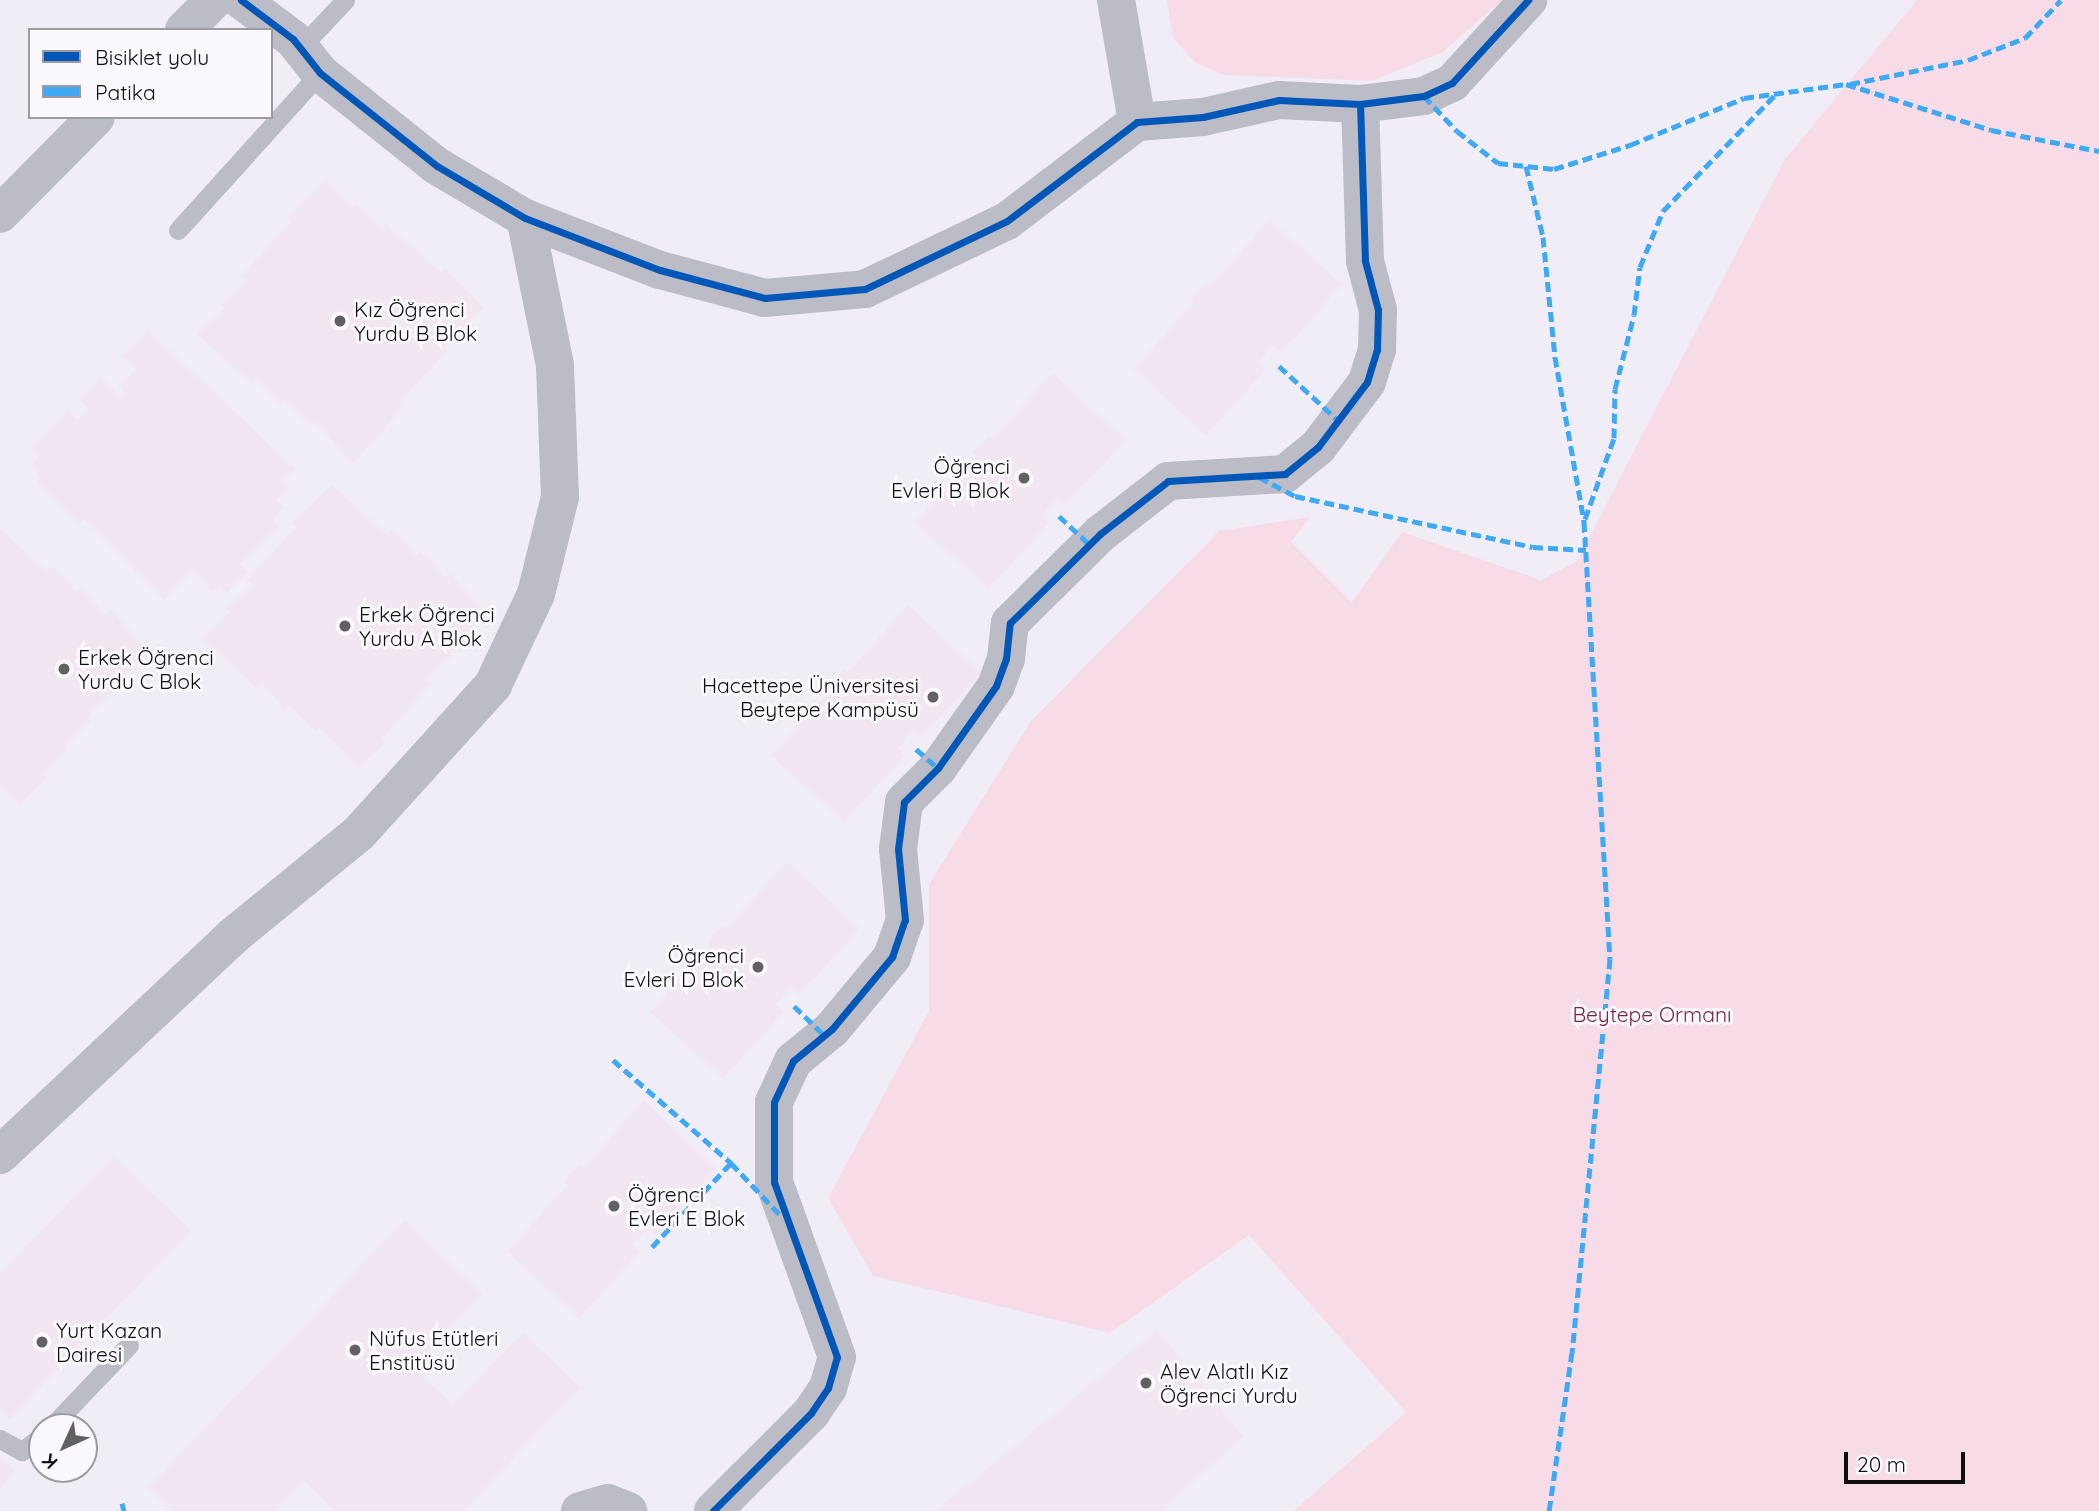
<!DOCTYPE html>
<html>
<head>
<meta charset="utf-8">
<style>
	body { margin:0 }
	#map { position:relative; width:2099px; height:1511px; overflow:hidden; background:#fcfafe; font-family:Quicksand,sans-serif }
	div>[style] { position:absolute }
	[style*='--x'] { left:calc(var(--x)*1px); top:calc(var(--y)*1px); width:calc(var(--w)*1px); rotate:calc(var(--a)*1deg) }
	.built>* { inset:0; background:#f1edf7 }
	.green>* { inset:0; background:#f7dce8 }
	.building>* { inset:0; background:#f2e6f2 }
	.lane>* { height:19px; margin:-9.5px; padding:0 9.5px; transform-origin:9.5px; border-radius:9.5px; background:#bbbcc5 }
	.street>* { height:38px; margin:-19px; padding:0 19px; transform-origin:19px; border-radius:19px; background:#bbbcc5 }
	.quiet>* { height:5px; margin-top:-2.5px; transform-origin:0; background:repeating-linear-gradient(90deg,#3fa9f5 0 10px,transparent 0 15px) }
	.cycleway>* { height:7px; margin:-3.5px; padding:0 3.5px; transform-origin:3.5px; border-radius:3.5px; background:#0057b8 }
	.dots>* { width:19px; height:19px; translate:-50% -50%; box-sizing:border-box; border:4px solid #fbf9ff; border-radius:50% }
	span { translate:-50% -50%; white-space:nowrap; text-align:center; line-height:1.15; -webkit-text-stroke:6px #fbf9ff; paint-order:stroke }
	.poi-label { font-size:21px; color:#0e0d0f }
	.left { translate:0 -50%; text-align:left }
	.right { translate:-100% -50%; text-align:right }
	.park-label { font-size:21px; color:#76254e }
	.legend { position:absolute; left:28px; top:28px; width:245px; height:91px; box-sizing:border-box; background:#fbf9ff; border:2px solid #9c9b9f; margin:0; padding:9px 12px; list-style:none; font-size:21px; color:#0e0d0f }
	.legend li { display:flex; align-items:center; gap:14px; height:35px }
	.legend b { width:35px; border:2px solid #9c9b9f }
	.north { position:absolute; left:28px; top:1413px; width:70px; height:70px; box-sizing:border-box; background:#fbf9ff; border:2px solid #9c9b9f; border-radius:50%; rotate:225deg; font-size:19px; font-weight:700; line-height:28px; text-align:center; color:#0e0d0f }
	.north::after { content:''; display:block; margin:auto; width:24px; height:32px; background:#616063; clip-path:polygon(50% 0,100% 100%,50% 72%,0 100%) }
	.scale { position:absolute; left:1844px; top:1452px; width:121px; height:32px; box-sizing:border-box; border:4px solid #0e0d0f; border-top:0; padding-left:9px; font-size:21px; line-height:24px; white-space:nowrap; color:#0e0d0f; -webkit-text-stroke:5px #fbf9ff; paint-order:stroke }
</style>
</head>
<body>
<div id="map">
	<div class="built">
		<i style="clip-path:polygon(evenodd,0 0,2099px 0,1406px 1412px,1293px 1511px,0 1511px,0 0,30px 30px,271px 30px,271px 117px,30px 117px,30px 30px,0 0,42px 1427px,84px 1427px,84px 1469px,42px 1469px,42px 1427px)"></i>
	</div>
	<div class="green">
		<i style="clip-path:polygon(1167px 0,1502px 0,1443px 52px,1372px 81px,1224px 75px,1196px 63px,1173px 38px)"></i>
		<i style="clip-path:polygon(1917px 0,2099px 0,2099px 1511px,1293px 1511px,1406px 1412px,1249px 1235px,1110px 1333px,873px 1276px,828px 1198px,929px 1011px,929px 884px,1031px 721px,1219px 531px,1310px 517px,1291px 542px,1352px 602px,1402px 532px,1541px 580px,1577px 561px,1785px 159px)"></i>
	</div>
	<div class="building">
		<i style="clip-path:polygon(327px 180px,353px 207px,357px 203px,382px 229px,386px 224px,441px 273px,445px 268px,483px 308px,443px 347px,447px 351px,398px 404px,403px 408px,353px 463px,315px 422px,310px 426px,285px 400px,281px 405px,256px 379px,252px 383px,197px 334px,225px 308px,221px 304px,247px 280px,242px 275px,291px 222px,287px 218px)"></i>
		<i style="clip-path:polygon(1270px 220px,1342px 285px,1281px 353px,1273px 346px,1259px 362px,1266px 369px,1206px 435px,1133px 369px,1194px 303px,1190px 299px,1206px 283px,1209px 286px)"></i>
		<i style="clip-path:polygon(148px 330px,295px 469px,283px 481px,289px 488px,277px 500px,284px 507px,273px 519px,279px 526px,240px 564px,248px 571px,227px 593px,219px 585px,213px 592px,193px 571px,164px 600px,84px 519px,79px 524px,37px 482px,41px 477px,30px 466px,38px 457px,29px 448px,67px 410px,77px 420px,89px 409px,79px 399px,101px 377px,122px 398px,126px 394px,119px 387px,136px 369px,122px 355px)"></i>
		<i style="clip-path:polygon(1053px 373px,1126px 440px,1064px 506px,1056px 500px,1042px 515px,1049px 523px,988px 589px,915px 522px,977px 456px,973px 452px,989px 436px,992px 439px)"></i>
		<i style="clip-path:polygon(332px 485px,387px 534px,392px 529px,416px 556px,421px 551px,445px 577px,450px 574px,488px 614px,448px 652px,452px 656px,425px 680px,430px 685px,382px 738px,386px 742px,358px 768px,320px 727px,315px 732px,290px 706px,286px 710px,262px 683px,257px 688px,202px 639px,230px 613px,226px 609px,252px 585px,247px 581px,296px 527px,291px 523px)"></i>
		<i style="clip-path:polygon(0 529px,47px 571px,52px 566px,77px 592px,81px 588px,106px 615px,111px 610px,149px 651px,109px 688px,113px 692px,86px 717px,91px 721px,65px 746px,68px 750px,43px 774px,46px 779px,19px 805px,0 785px)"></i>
		<i style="clip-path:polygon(908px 605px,981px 672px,920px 739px,913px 731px,898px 748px,905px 755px,844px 822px,771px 755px,832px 689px,829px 685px,844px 668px,848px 672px)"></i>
		<i style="clip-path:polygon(787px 862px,860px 928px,799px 995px,791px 988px,776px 1004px,784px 1011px,723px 1078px,650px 1012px,711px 945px,707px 942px,723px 925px,726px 928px)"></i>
		<i style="clip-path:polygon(644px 1101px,716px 1168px,655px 1235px,647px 1228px,633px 1244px,640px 1251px,579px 1318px,507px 1251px,568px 1185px,563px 1182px,579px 1164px,583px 1168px)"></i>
		<i style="clip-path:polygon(113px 1156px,191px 1230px,10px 1419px,0 1409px,0 1274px)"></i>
		<i style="clip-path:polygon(405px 1220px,483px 1294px,413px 1367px,453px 1405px,523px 1333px,581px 1388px,463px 1511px,335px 1511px,304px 1481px,275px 1511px,172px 1511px,148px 1488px)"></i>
		<i style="clip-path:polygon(1157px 1330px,1243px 1436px,1162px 1511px,935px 1511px)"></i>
		<i style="clip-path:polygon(0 1458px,15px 1470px,0 1489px)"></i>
	</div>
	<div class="lane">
		<i style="--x:300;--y:48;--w:66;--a:-46.8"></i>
		<i style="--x:178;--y:230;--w:212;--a:-47.9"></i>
		<i style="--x:51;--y:1427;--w:113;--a:-46.4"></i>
		<i style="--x:0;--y:1439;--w:25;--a:29"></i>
		<i style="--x:22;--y:1451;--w:25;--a:-37"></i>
	</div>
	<div class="street">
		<i style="--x:241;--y:0;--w:65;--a:36.9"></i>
		<i style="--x:293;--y:39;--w:43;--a:51.5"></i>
		<i style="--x:320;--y:73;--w:149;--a:38.5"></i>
		<i style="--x:437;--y:166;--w:102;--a:30.6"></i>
		<i style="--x:525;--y:218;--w:145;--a:21.1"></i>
		<i style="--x:660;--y:270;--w:109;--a:14.9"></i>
		<i style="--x:765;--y:298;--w:100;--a:-5.1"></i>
		<i style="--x:865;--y:289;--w:157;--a:-25.6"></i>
		<i style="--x:1007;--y:221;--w:163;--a:-37.3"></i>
		<i style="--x:1137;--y:122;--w:66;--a:-4.3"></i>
		<i style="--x:1203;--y:117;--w:78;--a:-12.6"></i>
		<i style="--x:1279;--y:100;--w:81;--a:2.8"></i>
		<i style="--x:1360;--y:104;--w:64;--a:-7.1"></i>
		<i style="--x:1424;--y:96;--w:31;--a:-25"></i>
		<i style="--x:1452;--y:83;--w:113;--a:-47.5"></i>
		<i style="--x:1116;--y:0;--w:124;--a:80.2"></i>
		<i style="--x:184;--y:30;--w:42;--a:-45"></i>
		<i style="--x:0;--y:214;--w:136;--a:-45.3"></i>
		<i style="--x:0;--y:1155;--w:318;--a:-43.2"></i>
		<i style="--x:232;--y:937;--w:164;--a:-39.3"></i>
		<i style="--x:359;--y:833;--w:200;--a:-47.8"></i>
		<i style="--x:493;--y:685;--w:101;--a:-64.7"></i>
		<i style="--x:536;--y:594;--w:100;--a:-76.1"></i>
		<i style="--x:560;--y:497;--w:132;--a:-92.2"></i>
		<i style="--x:555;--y:365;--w:150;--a:-101.5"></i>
		<i style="--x:580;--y:1511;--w:29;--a:-16"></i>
		<i style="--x:608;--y:1503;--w:22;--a:22"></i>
		<i style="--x:713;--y:1511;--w:139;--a:-45"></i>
		<i style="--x:811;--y:1413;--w:30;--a:-56"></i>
		<i style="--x:828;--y:1388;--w:32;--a:-74"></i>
		<i style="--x:837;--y:1357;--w:186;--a:-109.8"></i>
		<i style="--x:774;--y:1182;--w:80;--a:-90"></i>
		<i style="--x:774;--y:1102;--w:45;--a:-65.1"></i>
		<i style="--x:793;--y:1061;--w:50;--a:-39.4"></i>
		<i style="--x:832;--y:1029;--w:94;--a:-50.2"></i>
		<i style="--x:892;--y:957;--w:39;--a:-71"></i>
		<i style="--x:905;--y:920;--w:71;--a:-95.6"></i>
		<i style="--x:898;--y:849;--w:47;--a:-82.7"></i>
		<i style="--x:904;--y:802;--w:48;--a:-45"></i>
		<i style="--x:938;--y:768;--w:100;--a:-54.7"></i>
		<i style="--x:996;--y:686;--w:29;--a:-70"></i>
		<i style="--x:1006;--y:659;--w:36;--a:-84"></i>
		<i style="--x:1010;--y:623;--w:127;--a:-44.7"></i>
		<i style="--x:1100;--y:534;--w:86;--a:-37.9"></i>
		<i style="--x:1168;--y:481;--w:117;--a:-3.4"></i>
		<i style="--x:1285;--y:474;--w:43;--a:-39.3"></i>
		<i style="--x:1318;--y:447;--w:81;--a:-53"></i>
		<i style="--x:1367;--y:382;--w:34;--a:-73"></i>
		<i style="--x:1377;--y:350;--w:40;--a:-88.6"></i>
		<i style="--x:1378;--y:310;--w:51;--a:-104.9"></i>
		<i style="--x:1365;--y:261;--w:157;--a:-91.8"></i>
	</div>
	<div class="quiet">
		<i style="--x:1850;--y:84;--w:120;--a:-11.5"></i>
		<i style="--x:1968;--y:60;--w:61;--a:-21.1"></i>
		<i style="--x:2025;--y:38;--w:52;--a:-46.5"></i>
		<i style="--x:1424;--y:96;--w:48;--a:46.7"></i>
		<i style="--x:1457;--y:131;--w:52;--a:38"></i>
		<i style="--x:1498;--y:163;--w:56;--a:6.1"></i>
		<i style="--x:1554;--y:169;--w:80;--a:-17.5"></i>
		<i style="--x:1630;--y:145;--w:123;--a:-22.4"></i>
		<i style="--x:1744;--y:98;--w:103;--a:-7.8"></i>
		<i style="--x:1846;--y:84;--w:152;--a:17.6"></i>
		<i style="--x:1991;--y:130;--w:110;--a:11"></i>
		<i style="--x:1526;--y:166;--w:73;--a:76.5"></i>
		<i style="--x:1543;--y:237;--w:121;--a:84.3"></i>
		<i style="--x:1555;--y:357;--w:168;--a:80"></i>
		<i style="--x:1584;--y:522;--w:438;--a:86.6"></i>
		<i style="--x:1610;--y:959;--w:395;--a:95.5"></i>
		<i style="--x:1572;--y:1352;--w:161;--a:98.2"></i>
		<i style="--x:1279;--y:366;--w:83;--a:42.6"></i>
		<i style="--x:1259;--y:477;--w:41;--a:27.8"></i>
		<i style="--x:1295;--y:496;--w:243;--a:12.1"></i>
		<i style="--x:1533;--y:547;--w:53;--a:3.2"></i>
		<i style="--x:1059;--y:516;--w:41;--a:43"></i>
		<i style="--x:1585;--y:519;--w:86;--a:-70.3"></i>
		<i style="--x:1614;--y:438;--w:49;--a:-88.8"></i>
		<i style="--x:1615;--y:389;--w:76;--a:-75.6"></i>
		<i style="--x:1634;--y:315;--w:48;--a:-82.9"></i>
		<i style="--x:1640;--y:267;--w:61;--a:-67.7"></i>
		<i style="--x:1663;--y:211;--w:164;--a:-46"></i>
		<i style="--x:916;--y:749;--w:29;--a:41"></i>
		<i style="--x:794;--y:1006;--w:42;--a:44"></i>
		<i style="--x:613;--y:1060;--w:157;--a:41.1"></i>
		<i style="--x:652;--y:1247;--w:115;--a:-46.8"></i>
		<i style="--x:731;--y:1163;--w:74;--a:46.6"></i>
		<i style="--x:122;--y:1503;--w:8;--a:76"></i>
	</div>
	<div class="cycleway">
		<i style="--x:241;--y:0;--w:65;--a:36.9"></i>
		<i style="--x:293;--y:39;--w:43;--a:51.5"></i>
		<i style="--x:320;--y:73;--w:149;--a:38.5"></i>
		<i style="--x:437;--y:166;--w:102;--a:30.6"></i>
		<i style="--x:525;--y:218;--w:145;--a:21.1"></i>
		<i style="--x:660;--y:270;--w:109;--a:14.9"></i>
		<i style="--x:765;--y:298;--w:100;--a:-5.1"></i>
		<i style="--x:865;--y:289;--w:157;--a:-25.6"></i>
		<i style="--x:1007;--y:221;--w:163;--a:-37.3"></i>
		<i style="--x:1137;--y:122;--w:66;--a:-4.3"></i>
		<i style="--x:1203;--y:117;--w:78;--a:-12.6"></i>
		<i style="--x:1279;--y:100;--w:81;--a:2.8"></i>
		<i style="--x:1360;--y:104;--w:64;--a:-7.1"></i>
		<i style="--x:1424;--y:96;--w:31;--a:-25"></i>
		<i style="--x:1452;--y:83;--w:113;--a:-47.5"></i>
		<i style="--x:713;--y:1511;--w:139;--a:-45"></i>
		<i style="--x:811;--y:1413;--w:30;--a:-56"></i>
		<i style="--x:828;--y:1388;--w:32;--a:-74"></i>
		<i style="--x:837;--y:1357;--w:186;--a:-109.8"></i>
		<i style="--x:774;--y:1182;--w:80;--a:-90"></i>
		<i style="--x:774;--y:1102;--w:45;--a:-65.1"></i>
		<i style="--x:793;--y:1061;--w:50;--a:-39.4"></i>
		<i style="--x:832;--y:1029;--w:94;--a:-50.2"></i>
		<i style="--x:892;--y:957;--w:39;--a:-71"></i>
		<i style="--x:905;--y:920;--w:71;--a:-95.6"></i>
		<i style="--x:898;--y:849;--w:47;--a:-82.7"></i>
		<i style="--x:904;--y:802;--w:48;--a:-45"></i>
		<i style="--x:938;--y:768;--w:100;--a:-54.7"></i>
		<i style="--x:996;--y:686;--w:29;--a:-70"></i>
		<i style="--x:1006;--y:659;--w:36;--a:-84"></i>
		<i style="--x:1010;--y:623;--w:127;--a:-44.7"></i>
		<i style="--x:1100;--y:534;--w:86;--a:-37.9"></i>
		<i style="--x:1168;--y:481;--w:117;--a:-3.4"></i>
		<i style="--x:1285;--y:474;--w:43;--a:-39.3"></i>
		<i style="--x:1318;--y:447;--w:81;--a:-53"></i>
		<i style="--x:1367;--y:382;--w:34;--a:-73"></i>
		<i style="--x:1377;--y:350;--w:40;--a:-88.6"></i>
		<i style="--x:1378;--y:310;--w:51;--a:-104.9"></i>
		<i style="--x:1365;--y:261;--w:157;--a:-91.8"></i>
	</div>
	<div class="dots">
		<i style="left:340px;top:321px;background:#616063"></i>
		<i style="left:1024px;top:478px;background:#616063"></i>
		<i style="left:345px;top:626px;background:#616063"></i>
		<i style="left:64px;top:669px;background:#616063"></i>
		<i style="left:933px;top:697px;background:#616063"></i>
		<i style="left:758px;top:967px;background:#616063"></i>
		<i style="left:614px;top:1206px;background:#616063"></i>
		<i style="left:42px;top:1342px;background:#616063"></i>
		<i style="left:355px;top:1350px;background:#616063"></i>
		<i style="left:1146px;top:1383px;background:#616063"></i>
	</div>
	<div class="poi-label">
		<span class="left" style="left:354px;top:321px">Kız Öğrenci<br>Yurdu B Blok</span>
		<span class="right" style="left:1010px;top:478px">Öğrenci<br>Evleri B Blok</span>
		<span class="left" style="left:359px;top:626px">Erkek Öğrenci<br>Yurdu A Blok</span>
		<span class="left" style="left:78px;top:669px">Erkek Öğrenci<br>Yurdu C Blok</span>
		<span class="right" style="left:919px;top:697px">Hacettepe Üniversitesi<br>Beytepe Kampüsü</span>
		<span class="right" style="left:744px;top:967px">Öğrenci<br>Evleri D Blok</span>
		<span class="left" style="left:628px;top:1206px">Öğrenci<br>Evleri E Blok</span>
		<span class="left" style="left:56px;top:1342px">Yurt Kazan<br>Dairesi</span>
		<span class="left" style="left:369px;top:1350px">Nüfus Etütleri<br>Enstitüsü</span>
		<span class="left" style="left:1160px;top:1383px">Alev Alatlı Kız<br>Öğrenci Yurdu</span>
	</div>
	<div class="park-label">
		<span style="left:1652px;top:1014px">Beytepe Ormanı</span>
	</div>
	<ul class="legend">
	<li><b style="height:9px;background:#0057b8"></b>Bisiklet yolu</li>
	<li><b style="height:9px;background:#3fa9f5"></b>Patika</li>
	</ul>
	<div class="north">K</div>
	<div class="scale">20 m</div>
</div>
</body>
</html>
